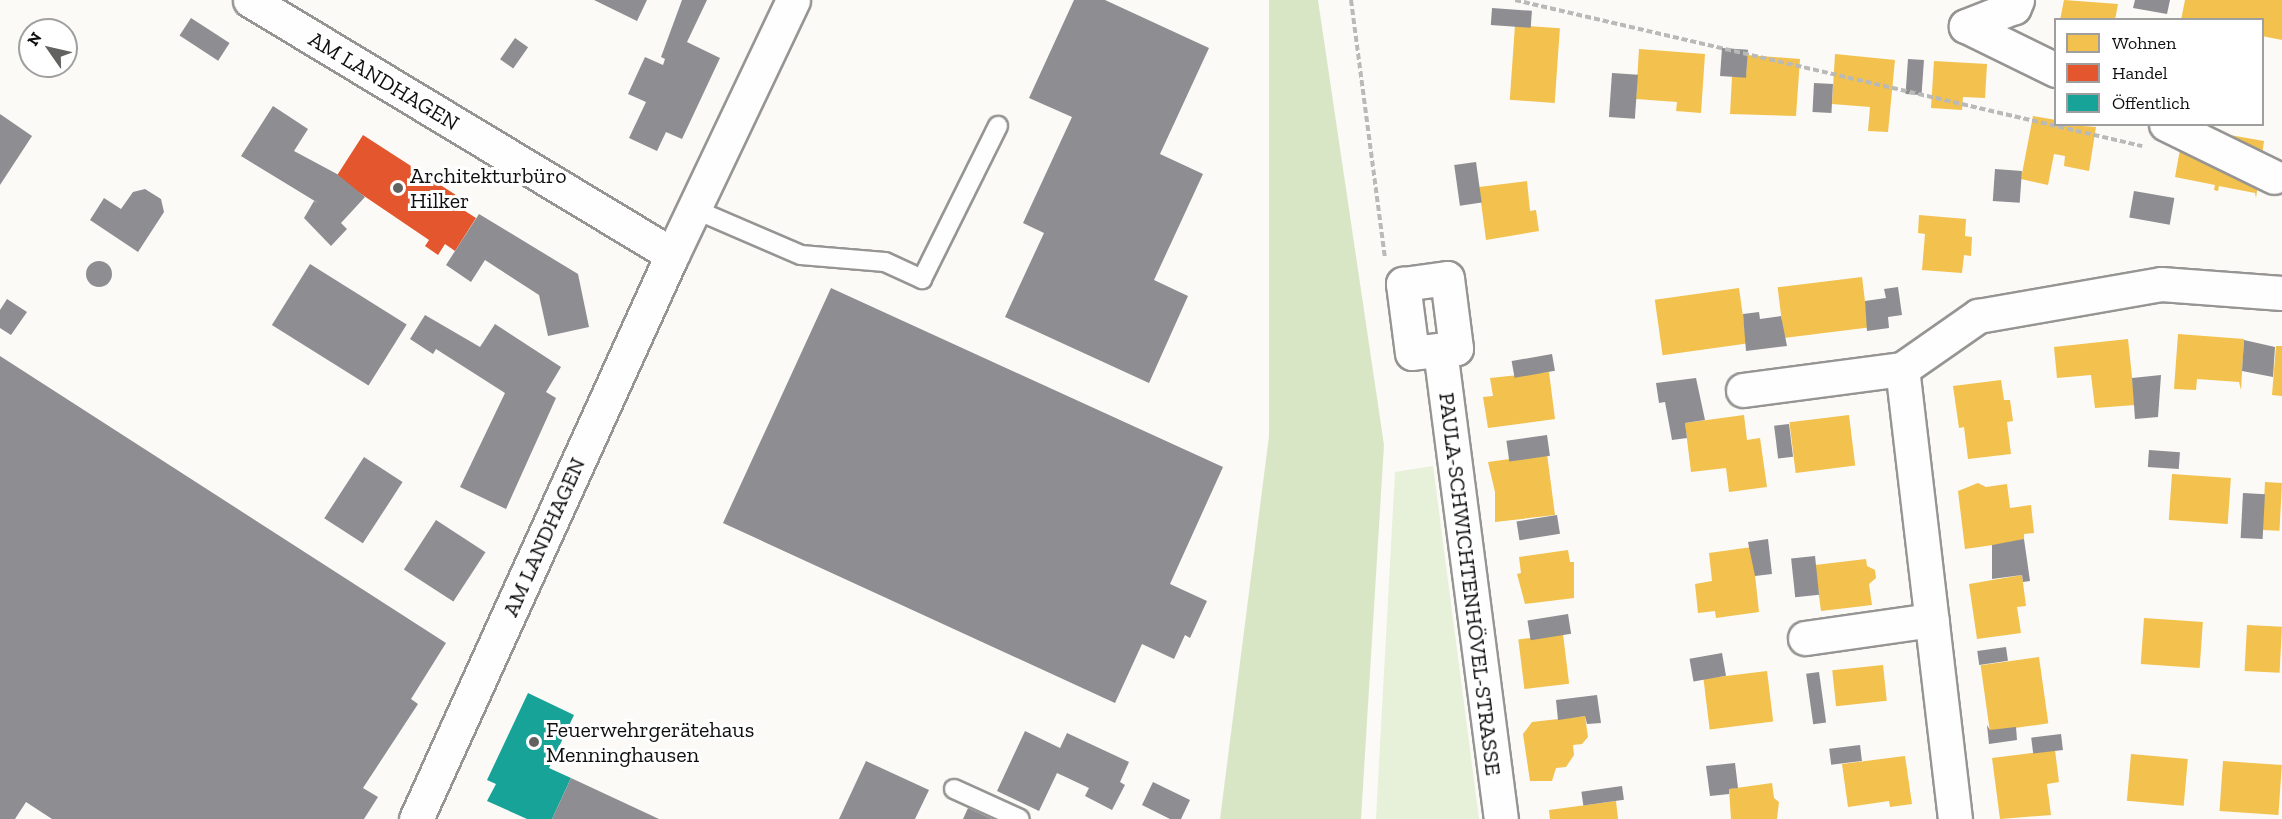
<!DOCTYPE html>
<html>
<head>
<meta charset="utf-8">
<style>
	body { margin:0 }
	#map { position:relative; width:2282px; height:819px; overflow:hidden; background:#fbfaf6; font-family:"Zilla Slab",serif }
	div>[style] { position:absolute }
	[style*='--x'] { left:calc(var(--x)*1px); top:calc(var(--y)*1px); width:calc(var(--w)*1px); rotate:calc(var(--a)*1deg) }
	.green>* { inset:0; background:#e7f0d8 }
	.forest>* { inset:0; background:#d8e6c6 }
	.homes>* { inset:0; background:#f2c14e; transform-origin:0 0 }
	.shops>* { inset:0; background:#e4572e }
	.public>* { inset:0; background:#17a398 }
	.industry>* { inset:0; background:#8d8d92; transform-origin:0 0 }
	.round { border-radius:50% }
	.path>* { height:4px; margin-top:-2px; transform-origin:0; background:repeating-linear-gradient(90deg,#b9b9b8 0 6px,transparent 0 9px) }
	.roads { filter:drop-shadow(2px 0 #969594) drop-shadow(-2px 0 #969594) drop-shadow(0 2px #969594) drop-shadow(0 -2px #969594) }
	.service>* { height:18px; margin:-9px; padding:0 9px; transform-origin:9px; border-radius:9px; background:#fefefe }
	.minor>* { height:33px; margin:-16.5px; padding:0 16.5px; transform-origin:16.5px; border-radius:16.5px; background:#fefefe }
	.dots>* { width:16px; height:16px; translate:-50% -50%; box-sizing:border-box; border:3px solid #fff; border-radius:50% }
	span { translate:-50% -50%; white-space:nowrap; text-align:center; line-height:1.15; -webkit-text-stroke:6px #fff; paint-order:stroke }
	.street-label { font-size:22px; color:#101010 }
	.poi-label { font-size:22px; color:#101010 }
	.left { translate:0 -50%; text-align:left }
	.legend { position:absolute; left:2054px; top:18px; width:210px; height:108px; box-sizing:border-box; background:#fff; border:2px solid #9f9f9f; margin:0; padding:8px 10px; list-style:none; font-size:18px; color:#101010 }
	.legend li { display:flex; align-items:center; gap:12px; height:30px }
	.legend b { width:30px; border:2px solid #9f9f9f }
	.north { position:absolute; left:18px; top:18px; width:60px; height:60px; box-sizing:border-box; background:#fff; border:2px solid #9f9f9f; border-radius:50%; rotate:304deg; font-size:16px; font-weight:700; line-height:24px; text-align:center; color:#101010 }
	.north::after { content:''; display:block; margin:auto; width:21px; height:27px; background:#626260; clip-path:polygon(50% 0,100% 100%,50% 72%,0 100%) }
</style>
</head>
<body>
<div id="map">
	<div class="green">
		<i style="clip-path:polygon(1433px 466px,1479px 819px,1376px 819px,1395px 472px)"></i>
	</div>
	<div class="forest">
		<i style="clip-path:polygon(1269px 0,1318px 0,1384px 445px,1361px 819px,1220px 819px,1269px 436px)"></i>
	</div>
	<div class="homes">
		<i style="clip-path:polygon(2064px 0,2118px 4px,2115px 20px,2060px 20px)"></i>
		<i style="clip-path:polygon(2185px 0,2282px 0,2282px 40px,2262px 36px,2262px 20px,2181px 20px)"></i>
		<i style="left:1515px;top:25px;width:45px;height:75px;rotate:4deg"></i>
		<i style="clip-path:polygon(1639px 49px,1705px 54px,1701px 113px,1676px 111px,1677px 102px,1636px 99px)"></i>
		<i style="clip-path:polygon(1835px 54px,1895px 60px,1888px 132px,1868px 131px,1870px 107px,1832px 104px)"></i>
		<i style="clip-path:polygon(1747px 55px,1800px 59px,1796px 116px,1730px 114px,1732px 77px,1746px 77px)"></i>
		<i style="clip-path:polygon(1934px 61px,1987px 64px,1985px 98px,1963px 97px,1962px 110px,1931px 108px)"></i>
		<i style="clip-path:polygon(2033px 116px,2056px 120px,2056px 124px,2096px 127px,2089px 171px,2064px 166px,2065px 156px,2054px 154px,2048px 185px,2021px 179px)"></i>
		<i style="clip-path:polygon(2184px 127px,2264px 141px,2256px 198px,2255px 193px,2219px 186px,2218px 191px,2214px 190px,2215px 185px,2175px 177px)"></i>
		<i style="clip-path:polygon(1527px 181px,1530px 211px,1536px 210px,1539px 231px,1486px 240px,1479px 187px)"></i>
		<i style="clip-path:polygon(1919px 215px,1966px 219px,1965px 236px,1972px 237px,1971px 256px,1964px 255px,1962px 273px,1922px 270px,1925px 234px,1918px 233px)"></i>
		<i style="left:1862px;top:277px;width:51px;height:85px;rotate:83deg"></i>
		<i style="left:1739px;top:288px;width:56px;height:85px;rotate:82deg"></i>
		<i style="clip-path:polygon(2178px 334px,2244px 339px,2241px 390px,2239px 382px,2197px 379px,2196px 390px,2174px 389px)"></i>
		<i style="clip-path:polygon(2128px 339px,2135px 405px,2095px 408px,2091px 375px,2057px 378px,2054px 347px)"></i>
		<i style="clip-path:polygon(2276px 346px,2282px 346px,2282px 396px,2272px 395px)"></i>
		<i style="clip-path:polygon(1549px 372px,1555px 419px,1488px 428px,1483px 397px,1493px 396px,1490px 378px)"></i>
		<i style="clip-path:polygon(2001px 380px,2004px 400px,2010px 400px,2013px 421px,2007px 422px,2011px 454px,1968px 459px,1964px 427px,1959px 428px,1953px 386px)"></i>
		<i style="clip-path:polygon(1744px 415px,1747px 440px,1760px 438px,1767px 487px,1729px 492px,1726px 468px,1691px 472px,1685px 423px)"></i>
		<i style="left:1849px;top:415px;width:51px;height:60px;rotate:83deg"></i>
		<i style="clip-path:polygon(1547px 454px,1555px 515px,1495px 522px,1495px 492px,1488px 462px)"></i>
		<i style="left:2172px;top:474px;width:59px;height:46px;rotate:4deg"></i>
		<i style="left:2265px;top:482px;width:17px;height:48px;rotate:3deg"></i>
		<i style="clip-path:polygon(1978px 483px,1986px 487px,2007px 484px,2010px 508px,2031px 505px,2034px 533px,2024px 534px,2024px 539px,2014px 542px,1965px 549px,1958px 491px)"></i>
		<i style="clip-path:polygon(1752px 547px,1759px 612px,1716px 618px,1715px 611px,1698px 613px,1695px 584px,1712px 581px,1709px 553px)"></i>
		<i style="clip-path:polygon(1568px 550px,1570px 562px,1574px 562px,1574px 598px,1525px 604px,1517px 574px,1521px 573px,1519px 557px)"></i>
		<i style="clip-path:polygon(1866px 559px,1867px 566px,1875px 570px,1876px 578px,1869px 584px,1872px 605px,1821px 611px,1815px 565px)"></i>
		<i style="clip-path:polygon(2022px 575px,2026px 606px,2017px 607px,2021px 633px,1977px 639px,1969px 584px)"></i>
		<i style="left:2144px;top:618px;width:59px;height:46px;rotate:4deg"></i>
		<i style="left:2247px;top:625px;width:35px;height:46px;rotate:3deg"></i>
		<i style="left:1563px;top:634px;width:50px;height:45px;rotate:83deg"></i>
		<i style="left:2039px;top:657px;width:67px;height:59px;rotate:82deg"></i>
		<i style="left:1883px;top:665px;width:36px;height:51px;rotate:84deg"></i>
		<i style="left:1767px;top:671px;width:51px;height:64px;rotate:83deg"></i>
		<i style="clip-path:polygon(1585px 716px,1588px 737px,1582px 744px,1573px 745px,1574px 755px,1566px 767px,1556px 768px,1552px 781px,1530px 781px,1523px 734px,1532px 722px)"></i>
		<i style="clip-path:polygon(2055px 750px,2059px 782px,2047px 784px,2051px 815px,2000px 819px,1992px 758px)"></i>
		<i style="left:2131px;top:754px;width:57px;height:47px;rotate:5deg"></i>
		<i style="clip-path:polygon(1905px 756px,1912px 804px,1890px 807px,1889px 801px,1848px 807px,1842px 764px)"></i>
		<i style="left:2223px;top:761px;width:59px;height:50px;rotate:4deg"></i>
		<i style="clip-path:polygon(1772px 783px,1774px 798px,1779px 802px,1777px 819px,1731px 819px,1729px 789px)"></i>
		<i style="clip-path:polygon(1616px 801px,1618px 819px,1550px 819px,1549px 810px)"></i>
	</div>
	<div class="shops">
		<i style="clip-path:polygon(363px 135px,459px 197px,454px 204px,476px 218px,455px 251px,445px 244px,438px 255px,425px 246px,429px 240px,336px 177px)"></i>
	</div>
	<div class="public">
		<i style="clip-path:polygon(528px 693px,574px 715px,549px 768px,571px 778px,552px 819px,527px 819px,487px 801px,496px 784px,487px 780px)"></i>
	</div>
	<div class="industry">
		<i style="clip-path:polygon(594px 0,647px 0,637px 21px)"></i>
		<i style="clip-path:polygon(682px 0,707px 0,687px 42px,720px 58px,682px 139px,666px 132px,657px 151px,629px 138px,646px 102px,628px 94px,645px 57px,663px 65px,665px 59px,661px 57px)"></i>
		<i style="clip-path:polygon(1074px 0,1105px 0,1209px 48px,1160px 154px,1203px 174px,1154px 280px,1188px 296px,1149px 383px,1005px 317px,1044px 233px,1023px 223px,1072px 117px,1029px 98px)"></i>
		<i style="clip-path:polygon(2135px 0,2170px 0,2167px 14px,2133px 8px)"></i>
		<i style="left:1492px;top:8px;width:40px;height:17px;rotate:4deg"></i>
		<i style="left:191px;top:18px;width:46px;height:21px;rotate:33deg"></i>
		<i style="left:515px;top:38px;width:16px;height:26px;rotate:35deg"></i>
		<i style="left:1722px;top:48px;width:26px;height:28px;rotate:4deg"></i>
		<i style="left:1908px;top:59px;width:16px;height:35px;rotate:4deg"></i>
		<i style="left:1612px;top:73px;width:26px;height:44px;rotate:4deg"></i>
		<i style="left:1814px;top:83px;width:19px;height:29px;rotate:3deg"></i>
		<i style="clip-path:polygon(273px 106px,308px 129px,294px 151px,337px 174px,365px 197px,341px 223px,347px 229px,331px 246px,304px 218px,314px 201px,318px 203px,241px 156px)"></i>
		<i style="clip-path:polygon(0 114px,32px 136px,0 185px)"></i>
		<i style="left:1476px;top:162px;width:41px;height:22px;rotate:82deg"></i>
		<i style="left:1995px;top:169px;width:27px;height:32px;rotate:4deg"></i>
		<i style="clip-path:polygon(145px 189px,161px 199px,164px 212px,138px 252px,90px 220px,104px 198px,121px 209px,133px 192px)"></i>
		<i style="left:2134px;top:191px;width:41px;height:27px;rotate:10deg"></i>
		<i style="clip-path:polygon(479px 214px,578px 274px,589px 327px,548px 336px,539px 295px,485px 260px,471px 282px,446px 265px)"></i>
		<i class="round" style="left:86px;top:261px;width:26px;height:26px"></i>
		<i style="left:310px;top:264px;width:114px;height:72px;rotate:32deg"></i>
		<i style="clip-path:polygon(1898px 287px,1902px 315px,1888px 317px,1889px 328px,1867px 331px,1865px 301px,1886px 298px,1884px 289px)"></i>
		<i style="clip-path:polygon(831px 288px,1223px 467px,1170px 584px,1207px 601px,1190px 638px,1185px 635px,1174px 659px,1142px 644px,1115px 703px,723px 523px)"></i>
		<i style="clip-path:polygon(7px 299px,27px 312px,11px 335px,0 328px,0 310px)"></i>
		<i style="clip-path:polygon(1759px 312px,1760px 319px,1781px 316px,1787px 346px,1746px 351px,1743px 314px)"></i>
		<i style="clip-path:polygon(425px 315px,480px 347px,495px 324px,561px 367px,546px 392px,556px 398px,506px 509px,460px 487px,505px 393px,436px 349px,433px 354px,410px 339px)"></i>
		<i style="clip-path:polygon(2244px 340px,2275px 347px,2273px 377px,2242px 371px)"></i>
		<i style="left:1552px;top:354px;width:17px;height:41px;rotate:80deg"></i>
		<i style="clip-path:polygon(0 356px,446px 643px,411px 699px,418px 704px,363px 788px,378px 797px,364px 819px,52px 819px,26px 802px,15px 819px,0 819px)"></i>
		<i style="clip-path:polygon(2161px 375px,2158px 417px,2135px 419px,2132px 378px)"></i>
		<i style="clip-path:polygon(1696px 378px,1705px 420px,1685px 423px,1687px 438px,1672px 440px,1665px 402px,1659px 403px,1656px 383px)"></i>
		<i style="left:1789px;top:424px;width:33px;height:15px;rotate:83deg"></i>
		<i style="left:1547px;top:435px;width:21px;height:41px;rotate:82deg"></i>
		<i style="left:2149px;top:450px;width:31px;height:17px;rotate:4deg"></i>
		<i style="left:364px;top:457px;width:46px;height:73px;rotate:33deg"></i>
		<i style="left:2243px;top:493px;width:22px;height:45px;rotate:3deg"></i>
		<i style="left:1557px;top:515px;width:19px;height:41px;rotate:81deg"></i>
		<i style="left:436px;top:520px;width:59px;height:59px;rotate:33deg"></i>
		<i style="clip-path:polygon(1768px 539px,1772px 574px,1755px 576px,1748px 542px)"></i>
		<i style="clip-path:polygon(2024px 539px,2030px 581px,2023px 582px,2022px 575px,1992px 579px,1992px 545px)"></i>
		<i style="left:1815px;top:556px;width:39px;height:24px;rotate:84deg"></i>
		<i style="left:1568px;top:614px;width:20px;height:41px;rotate:81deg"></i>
		<i style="left:2006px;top:647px;width:14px;height:29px;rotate:82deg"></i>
		<i style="left:1722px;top:653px;width:23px;height:33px;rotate:80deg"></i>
		<i style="left:1819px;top:672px;width:51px;height:13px;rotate:82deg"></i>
		<i style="clip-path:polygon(1597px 695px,1601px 723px,1587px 724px,1585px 716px,1558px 720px,1556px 700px)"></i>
		<i style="clip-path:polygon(1987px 725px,1990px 730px,2016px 727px,2017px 740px,1989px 744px)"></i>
		<i style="clip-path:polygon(1025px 731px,1060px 748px,1067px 733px,1129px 762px,1120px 782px,1125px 785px,1112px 810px,1085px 796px,1089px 788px,1057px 773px,1039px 811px,997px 791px)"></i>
		<i style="left:2061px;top:734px;width:16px;height:30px;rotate:83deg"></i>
		<i style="left:1860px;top:745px;width:16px;height:31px;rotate:83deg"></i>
		<i style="clip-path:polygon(866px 761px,929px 790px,915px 819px,839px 819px)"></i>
		<i style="clip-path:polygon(1735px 763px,1738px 788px,1729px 789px,1729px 794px,1710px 796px,1706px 766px)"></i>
		<i style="clip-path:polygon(571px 778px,659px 819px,552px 819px)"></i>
		<i style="clip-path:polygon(1153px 782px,1190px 800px,1181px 819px,1170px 819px,1142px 805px)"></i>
		<i style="left:1622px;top:786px;width:14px;height:41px;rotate:82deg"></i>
		<i style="clip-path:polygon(968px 808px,992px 819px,963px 819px)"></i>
	</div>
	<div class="path">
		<i style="--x:1351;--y:0;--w:261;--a:82.5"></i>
		<i style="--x:1515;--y:0;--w:644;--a:13.11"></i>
	</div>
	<div class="roads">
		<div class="service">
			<i style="--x:694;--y:209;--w:116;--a:23.3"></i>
			<i style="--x:801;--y:255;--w:84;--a:4.8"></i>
			<i style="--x:885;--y:262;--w:41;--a:24.7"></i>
			<i style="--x:922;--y:279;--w:171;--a:-63.6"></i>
			<i style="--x:954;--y:789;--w:72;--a:24.4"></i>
		</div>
		<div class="minor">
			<i style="--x:250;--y:0;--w:493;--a:31.1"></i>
			<i style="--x:2017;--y:0;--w:8;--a:113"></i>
			<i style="--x:2014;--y:7;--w:52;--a:158.4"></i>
			<i style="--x:1966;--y:26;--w:100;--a:26.1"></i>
			<i style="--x:2166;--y:124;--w:120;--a:26.1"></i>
			<i style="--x:1447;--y:278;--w:71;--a:82.7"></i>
			<i style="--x:1456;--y:348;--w:44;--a:173.5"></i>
			<i style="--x:1412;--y:353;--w:70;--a:-97.4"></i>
			<i style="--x:1403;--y:284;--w:44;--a:-7.8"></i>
			<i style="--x:1440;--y:350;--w:473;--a:82.6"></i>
			<i style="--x:1743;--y:390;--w:160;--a:-7.5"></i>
			<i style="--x:1805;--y:638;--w:128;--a:-8.1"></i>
			<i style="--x:416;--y:819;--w:619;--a:-65.59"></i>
			<i style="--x:672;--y:255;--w:282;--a:-64.6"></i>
			<i style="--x:1955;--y:819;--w:453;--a:-96.7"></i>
			<i style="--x:1902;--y:369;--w:93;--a:-34.9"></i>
			<i style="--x:1978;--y:316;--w:186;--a:-9.9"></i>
			<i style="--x:2161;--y:284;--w:121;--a:4.3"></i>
		</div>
	</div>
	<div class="dots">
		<i style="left:398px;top:188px;background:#626260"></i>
		<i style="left:534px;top:742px;background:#626260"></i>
	</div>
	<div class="street-label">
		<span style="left:384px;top:81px;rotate:31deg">AM LANDHAGEN</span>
		<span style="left:544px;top:537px;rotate:-66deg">AM LANDHAGEN</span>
		<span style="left:1470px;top:584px;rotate:83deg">PAULA-SCHWICHTENHÖVEL-STRASSE</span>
	</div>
	<div class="poi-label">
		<span class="left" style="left:410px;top:188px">Architekturbüro<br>Hilker</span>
		<span class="left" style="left:546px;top:742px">Feuerwehrgerätehaus<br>Menninghausen</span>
	</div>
	<ul class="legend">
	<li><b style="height:16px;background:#f2c14e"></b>Wohnen</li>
	<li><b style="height:16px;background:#e4572e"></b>Handel</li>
	<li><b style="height:16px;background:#17a398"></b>Öffentlich</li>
	</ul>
	<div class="north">N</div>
</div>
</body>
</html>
